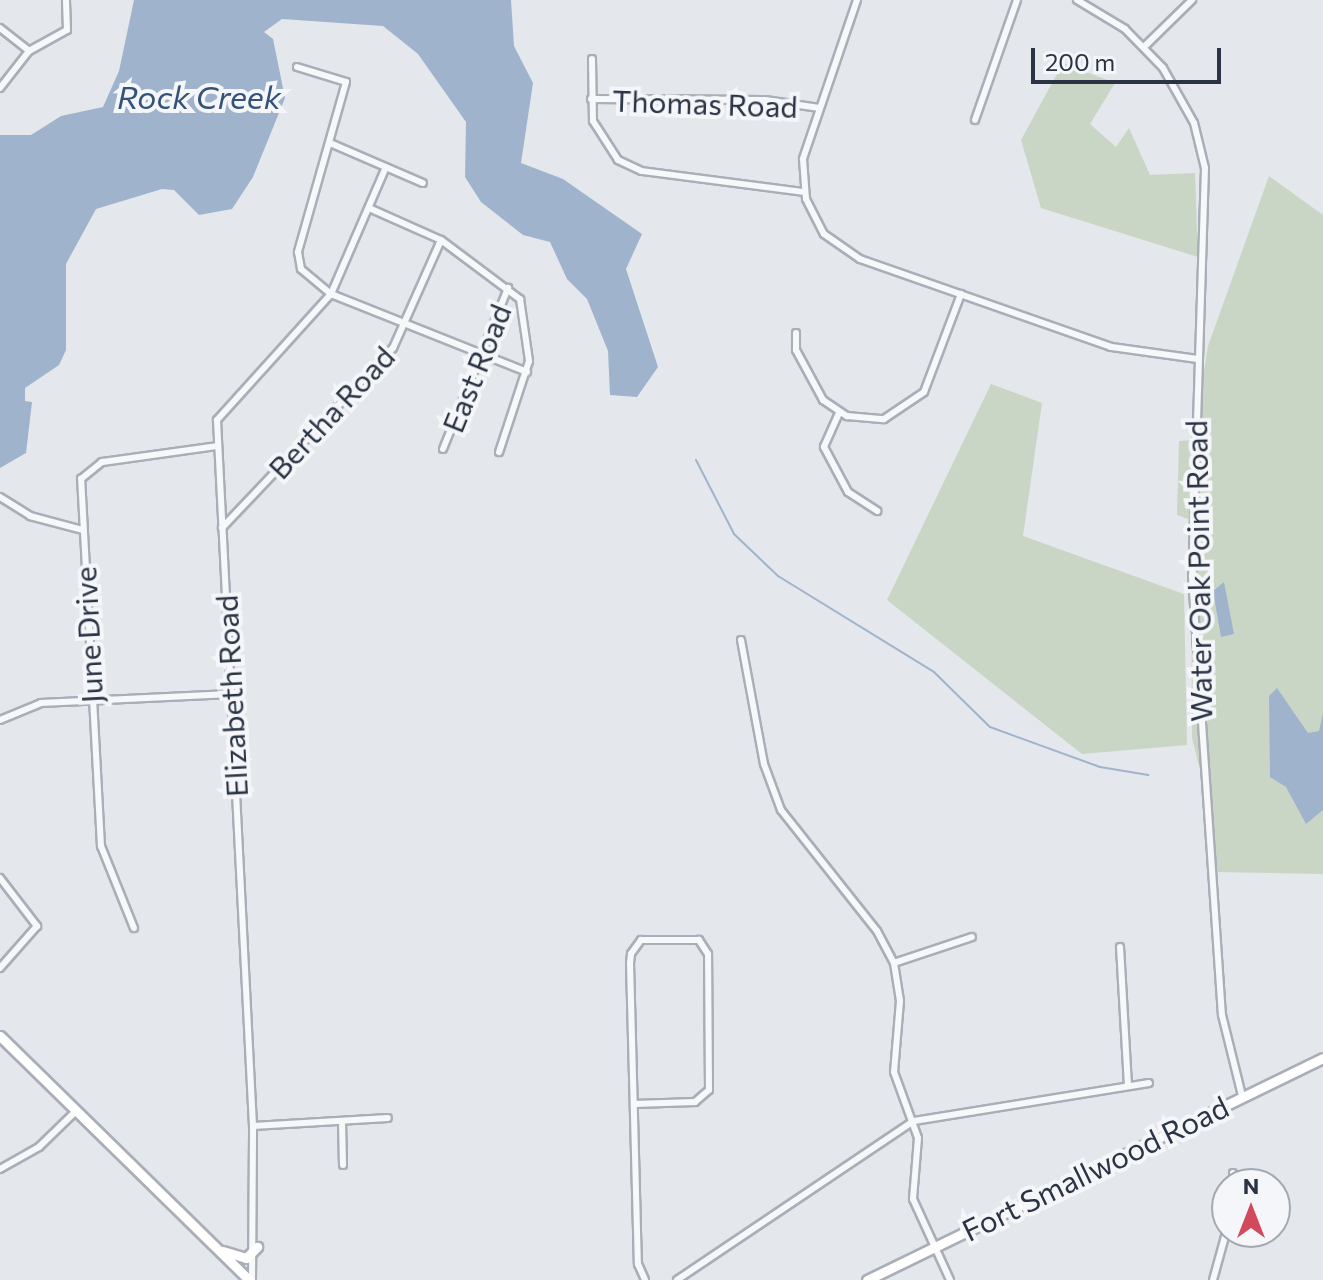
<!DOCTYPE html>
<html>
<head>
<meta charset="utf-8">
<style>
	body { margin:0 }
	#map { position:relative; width:1323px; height:1280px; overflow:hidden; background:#e4e7ec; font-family:Commissioner,sans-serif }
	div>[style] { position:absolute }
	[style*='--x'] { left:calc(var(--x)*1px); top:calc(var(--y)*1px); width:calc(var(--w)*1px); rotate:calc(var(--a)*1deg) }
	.green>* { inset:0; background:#c9d6c5 }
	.water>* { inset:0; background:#9fb4cc }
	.stream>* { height:2px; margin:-1px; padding:0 1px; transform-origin:1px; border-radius:1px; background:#9fb4cc }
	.roads { filter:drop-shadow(2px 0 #a9aeb7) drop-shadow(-2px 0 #a9aeb7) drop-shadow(0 2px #a9aeb7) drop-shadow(0 -2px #a9aeb7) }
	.minor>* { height:6px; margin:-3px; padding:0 3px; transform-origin:3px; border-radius:3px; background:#f7f8fa }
	.secondary>* { height:9px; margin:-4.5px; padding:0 4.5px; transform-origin:4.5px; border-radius:4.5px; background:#fff }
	span { translate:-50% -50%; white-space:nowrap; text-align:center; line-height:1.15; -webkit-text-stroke:8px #f4f6f9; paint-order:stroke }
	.street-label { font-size:30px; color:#2b3445 }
	.water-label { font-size:32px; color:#34527a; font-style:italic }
	.north { position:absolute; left:1211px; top:1168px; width:80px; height:80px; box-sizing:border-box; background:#f4f6f9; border:2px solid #a4a8b1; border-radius:50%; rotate:0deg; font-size:22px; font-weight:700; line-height:32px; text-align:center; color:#2b3445 }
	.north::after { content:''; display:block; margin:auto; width:28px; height:36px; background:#d1495b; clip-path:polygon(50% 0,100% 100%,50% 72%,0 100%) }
	.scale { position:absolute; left:1031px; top:48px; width:190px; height:36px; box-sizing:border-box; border:4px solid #2b3445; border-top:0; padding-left:10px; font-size:24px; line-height:28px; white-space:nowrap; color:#2b3445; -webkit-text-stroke:6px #f4f6f9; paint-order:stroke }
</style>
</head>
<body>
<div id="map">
	<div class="green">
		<i style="clip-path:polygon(1063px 63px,1115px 83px,1090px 124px,1116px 147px,1129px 128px,1150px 175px,1195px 173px,1198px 257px,1041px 208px,1021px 140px)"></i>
		<i style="clip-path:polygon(1269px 176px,1323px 215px,1323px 874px,1214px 872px,1212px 817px,1192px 738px,1191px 520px,1177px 515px,1179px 441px,1193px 440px,1208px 346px)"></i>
		<i style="clip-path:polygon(991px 384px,1042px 403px,1023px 536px,1184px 594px,1187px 745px,1082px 754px,887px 600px)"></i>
	</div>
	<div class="water">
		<i style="clip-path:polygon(134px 0,511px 0,514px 46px,533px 83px,521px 163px,563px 179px,642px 234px,626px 269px,658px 367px,637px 397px,610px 395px,608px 351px,587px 299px,567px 279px,550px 242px,523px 235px,481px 202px,465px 177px,466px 122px,418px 54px,383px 26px,282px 19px,264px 32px,273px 39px,285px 98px,253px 177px,232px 209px,199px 215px,174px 190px,162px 189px,96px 209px,66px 264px,66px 350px,59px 365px,25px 388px,25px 401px,32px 402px,26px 453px,0 468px,0 135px,31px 135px,61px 116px,103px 107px,119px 71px)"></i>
		<i style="clip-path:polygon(1224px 582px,1234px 634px,1221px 637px,1213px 591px)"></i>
		<i style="clip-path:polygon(1277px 688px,1308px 733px,1319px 731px,1323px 713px,1323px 810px,1306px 824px,1286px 787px,1270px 777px,1269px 696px)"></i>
	</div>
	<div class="stream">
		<i style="--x:696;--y:460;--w:83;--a:62.8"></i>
		<i style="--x:734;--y:534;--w:61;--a:43.7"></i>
		<i style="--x:778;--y:576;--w:183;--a:31.6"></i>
		<i style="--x:934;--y:672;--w:78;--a:44.5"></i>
		<i style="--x:990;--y:727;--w:117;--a:20"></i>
		<i style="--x:1100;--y:767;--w:49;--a:9.5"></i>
	</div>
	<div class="roads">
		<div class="minor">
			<i style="--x:857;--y:0;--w:168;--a:108.8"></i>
			<i style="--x:803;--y:159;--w:40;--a:85.7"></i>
			<i style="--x:806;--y:199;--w:39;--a:63"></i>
			<i style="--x:824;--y:234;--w:44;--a:34.8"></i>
			<i style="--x:860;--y:259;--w:266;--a:19.3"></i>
			<i style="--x:1111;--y:347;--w:88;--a:7.9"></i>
			<i style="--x:1077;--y:0;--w:56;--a:31.1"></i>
			<i style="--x:1125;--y:29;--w:54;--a:45.7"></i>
			<i style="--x:1163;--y:68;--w:63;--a:60.6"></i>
			<i style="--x:1194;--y:123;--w:46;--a:76.3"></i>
			<i style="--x:1205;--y:168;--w:408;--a:91.8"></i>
			<i style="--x:1192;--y:576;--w:440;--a:86.1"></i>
			<i style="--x:1222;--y:1015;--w:83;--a:76.1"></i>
			<i style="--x:0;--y:28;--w:37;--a:38"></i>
			<i style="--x:1145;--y:46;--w:66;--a:-44.4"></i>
			<i style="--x:592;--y:59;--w:62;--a:89.1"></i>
			<i style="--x:593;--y:121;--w:46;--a:57.3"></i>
			<i style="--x:618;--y:160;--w:26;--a:25"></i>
			<i style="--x:642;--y:171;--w:163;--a:7.4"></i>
			<i style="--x:297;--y:67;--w:51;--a:17"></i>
			<i style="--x:346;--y:82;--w:177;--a:105.8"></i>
			<i style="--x:298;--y:252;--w:17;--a:80"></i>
			<i style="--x:301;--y:269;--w:39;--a:40"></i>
			<i style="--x:331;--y:294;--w:211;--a:21.7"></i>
			<i style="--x:0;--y:88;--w:47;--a:-51.9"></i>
			<i style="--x:29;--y:51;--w:43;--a:-28.9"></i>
			<i style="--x:67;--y:30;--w:30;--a:-92"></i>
			<i style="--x:591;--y:99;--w:174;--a:0.3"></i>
			<i style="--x:765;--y:100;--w:55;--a:8.4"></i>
			<i style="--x:975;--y:120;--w:127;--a:-70.7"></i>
			<i style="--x:330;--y:143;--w:101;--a:23.3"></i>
			<i style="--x:369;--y:208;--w:79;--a:24"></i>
			<i style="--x:441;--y:240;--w:99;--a:36.8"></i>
			<i style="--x:520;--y:299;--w:63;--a:81.7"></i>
			<i style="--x:529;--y:361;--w:96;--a:108.2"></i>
			<i style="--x:796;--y:333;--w:17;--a:90"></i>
			<i style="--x:796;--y:350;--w:57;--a:61.6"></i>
			<i style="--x:823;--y:400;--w:29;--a:34"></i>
			<i style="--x:847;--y:416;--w:37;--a:5"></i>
			<i style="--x:884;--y:419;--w:48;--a:-34"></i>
			<i style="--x:924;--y:392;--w:105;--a:-69.3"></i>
			<i style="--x:839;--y:413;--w:37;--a:114"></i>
			<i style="--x:824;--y:447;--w:51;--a:61.9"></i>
			<i style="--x:848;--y:492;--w:35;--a:33"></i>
			<i style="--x:443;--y:449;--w:174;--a:-68"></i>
			<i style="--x:0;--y:497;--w:36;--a:32"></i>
			<i style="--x:30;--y:516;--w:55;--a:14.8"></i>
			<i style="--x:222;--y:528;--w:248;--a:-46.5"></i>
			<i style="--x:393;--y:348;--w:118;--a:-66"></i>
			<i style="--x:741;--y:640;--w:126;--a:79.5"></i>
			<i style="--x:764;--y:764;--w:49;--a:69.7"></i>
			<i style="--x:781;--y:810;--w:154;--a:51.6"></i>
			<i style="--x:877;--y:931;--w:36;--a:62"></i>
			<i style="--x:894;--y:963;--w:38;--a:81"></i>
			<i style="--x:900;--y:1001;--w:71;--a:94.8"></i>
			<i style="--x:894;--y:1072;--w:70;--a:70"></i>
			<i style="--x:918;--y:1138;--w:61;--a:94.7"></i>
			<i style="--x:913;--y:1199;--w:89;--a:65.4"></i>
			<i style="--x:0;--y:720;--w:44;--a:-22.5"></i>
			<i style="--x:41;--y:703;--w:190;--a:-2.7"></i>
			<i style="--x:0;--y:878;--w:61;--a:52.4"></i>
			<i style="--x:37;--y:926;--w:56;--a:131.4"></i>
			<i style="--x:134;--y:928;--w:88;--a:-111.9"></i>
			<i style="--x:101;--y:846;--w:368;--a:-93.1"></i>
			<i style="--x:81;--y:479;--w:27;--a:-39"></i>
			<i style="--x:102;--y:462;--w:116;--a:-7.9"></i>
			<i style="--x:1120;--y:947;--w:138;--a:86.7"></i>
			<i style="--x:894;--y:963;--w:82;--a:-18.4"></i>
			<i style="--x:634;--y:1104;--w:61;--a:-1.9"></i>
			<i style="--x:695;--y:1102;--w:18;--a:-41"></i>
			<i style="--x:709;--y:1090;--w:136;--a:-90.4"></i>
			<i style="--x:708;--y:954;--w:17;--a:-123"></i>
			<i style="--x:699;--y:940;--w:58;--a:180"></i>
			<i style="--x:641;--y:940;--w:17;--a:126"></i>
			<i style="--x:631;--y:954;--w:9;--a:96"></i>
			<i style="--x:630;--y:963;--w:301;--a:88.5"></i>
			<i style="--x:638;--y:1264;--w:17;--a:66"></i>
			<i style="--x:342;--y:1121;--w:44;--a:88.7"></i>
			<i style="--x:253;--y:1126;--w:135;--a:-3.4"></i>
			<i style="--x:0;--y:1169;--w:45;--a:-29.4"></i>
			<i style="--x:39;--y:1147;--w:52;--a:-44.2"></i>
			<i style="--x:1233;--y:1173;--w:11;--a:80"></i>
			<i style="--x:252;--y:1280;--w:154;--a:-89.6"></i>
			<i style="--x:253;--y:1126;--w:707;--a:-92.92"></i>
			<i style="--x:217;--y:420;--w:170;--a:-47.9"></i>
			<i style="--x:331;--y:294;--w:138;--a:-66.6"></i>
			<i style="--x:677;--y:1280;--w:285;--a:-33.9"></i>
			<i style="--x:914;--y:1121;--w:238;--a:-9.2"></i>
			<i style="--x:1213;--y:1280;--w:53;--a:-74.6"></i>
		</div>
		<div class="secondary">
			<i style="--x:0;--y:1036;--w:349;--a:44.4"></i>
			<i style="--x:223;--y:1251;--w:24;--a:17"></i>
			<i style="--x:246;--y:1258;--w:16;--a:-45"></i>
			<i style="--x:867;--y:1280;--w:507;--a:-25.96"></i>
		</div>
	</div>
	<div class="street-label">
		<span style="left:705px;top:103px;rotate:2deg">Thomas Road</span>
		<span style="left:476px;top:368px;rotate:-68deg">East Road</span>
		<span style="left:331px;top:412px;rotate:-47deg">Bertha Road</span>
		<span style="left:1198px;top:571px;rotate:-91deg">Water Oak Point Road</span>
		<span style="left:88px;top:635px;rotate:-93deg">June Drive</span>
		<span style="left:231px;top:696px;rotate:-93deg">Elizabeth Road</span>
		<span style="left:1095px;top:1168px;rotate:-26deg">Fort Smallwood Road</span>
	</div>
	<div class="water-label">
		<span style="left:199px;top:96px">Rock Creek</span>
	</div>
	<div class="north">N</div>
	<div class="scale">200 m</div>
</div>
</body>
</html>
